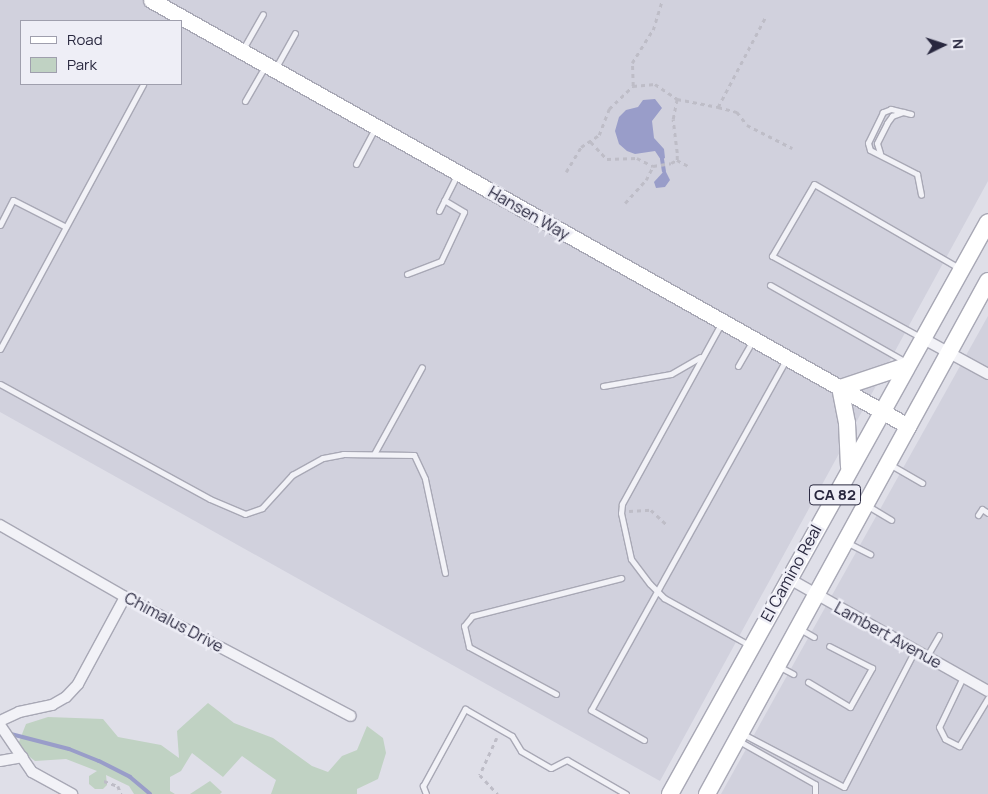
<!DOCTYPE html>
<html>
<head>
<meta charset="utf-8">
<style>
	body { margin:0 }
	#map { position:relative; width:988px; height:794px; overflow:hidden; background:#dfdfe8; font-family:Manrope,sans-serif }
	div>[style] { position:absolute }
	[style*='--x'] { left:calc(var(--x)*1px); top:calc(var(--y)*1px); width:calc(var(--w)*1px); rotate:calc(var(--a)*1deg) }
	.built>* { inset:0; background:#d1d1dd }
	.green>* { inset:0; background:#c0d2c3 }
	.water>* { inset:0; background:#999dc9 }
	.stream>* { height:4px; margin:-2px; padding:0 2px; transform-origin:2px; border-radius:2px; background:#999dc9 }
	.path>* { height:2.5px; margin-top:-1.25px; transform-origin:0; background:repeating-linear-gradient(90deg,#bebdc7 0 4px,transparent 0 8px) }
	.roads { filter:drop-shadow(1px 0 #a8a8b5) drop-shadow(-1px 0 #a8a8b5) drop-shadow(0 1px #a8a8b5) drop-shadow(0 -1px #a8a8b5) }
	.lane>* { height:5px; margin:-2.5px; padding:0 2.5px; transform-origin:2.5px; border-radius:2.5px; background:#f2f2f7 }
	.street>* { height:10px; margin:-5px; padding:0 5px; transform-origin:5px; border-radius:5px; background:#f2f2f7 }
	.secondary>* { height:15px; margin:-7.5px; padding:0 7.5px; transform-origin:7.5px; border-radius:7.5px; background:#fff }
	.primary>* { height:16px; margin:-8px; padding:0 8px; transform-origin:8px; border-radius:8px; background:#fff }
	span { translate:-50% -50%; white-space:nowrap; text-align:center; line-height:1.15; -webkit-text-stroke:5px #eeeef6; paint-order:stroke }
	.shield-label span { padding:1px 4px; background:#eeeef6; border:1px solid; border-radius:4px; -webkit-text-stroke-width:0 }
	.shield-label { font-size:15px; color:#29283f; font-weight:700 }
	.street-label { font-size:16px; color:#29283f }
	.legend { position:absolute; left:20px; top:20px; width:162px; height:65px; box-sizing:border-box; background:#eeeef6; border:1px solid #9f9fad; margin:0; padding:6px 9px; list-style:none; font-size:15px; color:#29283f }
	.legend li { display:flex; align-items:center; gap:10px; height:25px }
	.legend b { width:25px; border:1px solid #9f9fad }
	.north { position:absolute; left:918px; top:20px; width:50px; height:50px; -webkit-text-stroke:4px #eeeef6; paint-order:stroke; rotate:86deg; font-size:14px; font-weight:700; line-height:20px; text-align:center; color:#29283f }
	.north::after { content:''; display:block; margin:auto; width:18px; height:22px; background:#29283f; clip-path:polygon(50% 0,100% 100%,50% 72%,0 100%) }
</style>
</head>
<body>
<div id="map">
	<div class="built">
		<i style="clip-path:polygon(evenodd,0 0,988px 0,988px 181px,660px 781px,0 412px,0 0,21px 21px,181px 21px,181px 84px,21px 84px,21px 21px)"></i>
		<i style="clip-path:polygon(988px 316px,988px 794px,721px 794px)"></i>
	</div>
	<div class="green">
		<i style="clip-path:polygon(208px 703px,234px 723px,273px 738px,312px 766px,328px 772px,342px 756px,357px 750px,367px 726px,383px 738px,386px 753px,378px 779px,357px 789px,357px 794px,271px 794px,276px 780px,242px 756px,223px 777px,192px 753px,181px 771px,170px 777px,170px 791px,175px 794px,134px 794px,129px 786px,106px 775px,107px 785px,103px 789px,95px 789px,89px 784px,89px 776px,97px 771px,66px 759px,35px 761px,17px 747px,26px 724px,48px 717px,103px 719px,118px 737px,161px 745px,179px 758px,177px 731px)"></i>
		<i style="clip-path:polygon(210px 781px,222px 792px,220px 794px,190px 794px)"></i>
	</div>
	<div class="water">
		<i style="clip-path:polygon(655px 99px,662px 108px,652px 121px,654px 138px,664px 149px,665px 158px,661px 160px,655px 151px,635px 154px,627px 151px,619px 144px,615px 131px,619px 117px,626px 110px,638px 107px,643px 100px)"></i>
		<i style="clip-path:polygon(665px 170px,670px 180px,665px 187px,656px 188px,654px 182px)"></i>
	</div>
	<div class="stream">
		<i style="--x:662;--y:159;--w:12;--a:81"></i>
		<i style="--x:7;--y:733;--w:64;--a:14.5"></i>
		<i style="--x:69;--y:749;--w:32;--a:22"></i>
		<i style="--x:99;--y:761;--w:35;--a:27"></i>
		<i style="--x:130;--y:777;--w:26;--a:40"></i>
	</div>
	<div class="path">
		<i style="--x:633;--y:86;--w:23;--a:-92"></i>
		<i style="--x:632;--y:63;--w:39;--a:-58"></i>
		<i style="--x:653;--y:30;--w:31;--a:-73"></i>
		<i style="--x:718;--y:107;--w:20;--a:15"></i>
		<i style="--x:737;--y:112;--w:16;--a:52"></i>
		<i style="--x:747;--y:125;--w:51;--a:27.1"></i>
		<i style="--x:591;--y:142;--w:23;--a:47"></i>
		<i style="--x:607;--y:159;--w:30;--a:-2"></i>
		<i style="--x:637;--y:158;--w:18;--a:27"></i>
		<i style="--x:653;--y:166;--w:18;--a:-9"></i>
		<i style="--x:671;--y:163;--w:7;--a:-27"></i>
		<i style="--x:677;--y:160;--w:7;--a:-90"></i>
		<i style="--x:677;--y:153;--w:34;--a:-97"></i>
		<i style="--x:673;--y:119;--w:20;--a:-79"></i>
		<i style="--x:677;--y:160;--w:15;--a:28"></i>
		<i style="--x:566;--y:172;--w:29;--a:-59"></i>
		<i style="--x:581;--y:147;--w:22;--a:-34"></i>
		<i style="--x:599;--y:135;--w:28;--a:-69"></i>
		<i style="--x:609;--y:109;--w:33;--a:-44"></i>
		<i style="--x:633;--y:86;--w:22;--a:-5"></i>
		<i style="--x:655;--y:84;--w:27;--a:34"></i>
		<i style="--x:677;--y:99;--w:42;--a:11"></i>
		<i style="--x:718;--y:107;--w:103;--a:-62.2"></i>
		<i style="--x:625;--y:203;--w:31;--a:-48"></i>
		<i style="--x:646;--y:180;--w:16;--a:-63"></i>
		<i style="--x:629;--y:511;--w:22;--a:-3"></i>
		<i style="--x:651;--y:510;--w:23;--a:43"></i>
		<i style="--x:497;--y:738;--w:41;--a:114.7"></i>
		<i style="--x:480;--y:775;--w:26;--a:47"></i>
		<i style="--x:104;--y:781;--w:15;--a:20"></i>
		<i style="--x:118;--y:786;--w:9;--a:69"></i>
	</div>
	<div class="roads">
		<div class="lane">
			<i style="--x:243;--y:49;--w:40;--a:-60.3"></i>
			<i style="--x:275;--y:69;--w:41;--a:-60.9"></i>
			<i style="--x:245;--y:101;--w:39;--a:-60"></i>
			<i style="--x:911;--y:114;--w:21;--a:-166"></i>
			<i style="--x:891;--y:109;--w:9;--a:159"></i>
			<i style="--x:883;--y:112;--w:34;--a:116"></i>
			<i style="--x:868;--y:143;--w:7;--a:74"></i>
			<i style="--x:870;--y:150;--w:53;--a:27.1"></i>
			<i style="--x:917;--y:174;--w:21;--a:79"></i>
			<i style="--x:880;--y:153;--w:10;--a:-107"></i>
			<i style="--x:877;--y:143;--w:22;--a:-63"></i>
			<i style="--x:887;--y:123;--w:9;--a:-54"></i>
			<i style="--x:892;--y:116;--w:12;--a:-20"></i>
			<i style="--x:356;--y:164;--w:40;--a:-62"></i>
			<i style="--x:439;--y:211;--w:40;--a:-63.4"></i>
			<i style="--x:0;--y:225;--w:28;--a:-63"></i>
			<i style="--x:13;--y:200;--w:59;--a:27"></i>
			<i style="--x:407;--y:274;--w:36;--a:-21"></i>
			<i style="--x:441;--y:261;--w:54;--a:-64.9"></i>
			<i style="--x:464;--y:212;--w:23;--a:-149"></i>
			<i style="--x:770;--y:285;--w:156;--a:29.5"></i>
			<i style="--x:722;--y:322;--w:208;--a:118.8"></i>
			<i style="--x:622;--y:504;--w:9;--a:96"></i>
			<i style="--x:621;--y:513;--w:47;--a:77.7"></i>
			<i style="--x:631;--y:559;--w:31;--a:53"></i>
			<i style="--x:650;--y:584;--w:20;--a:45"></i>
			<i style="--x:664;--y:598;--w:99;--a:28.9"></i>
			<i style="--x:922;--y:338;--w:171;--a:-151.3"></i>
			<i style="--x:772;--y:256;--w:83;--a:-59.7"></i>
			<i style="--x:814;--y:184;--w:168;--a:30.1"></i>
			<i style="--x:0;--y:349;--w:301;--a:-61.6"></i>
			<i style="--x:738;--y:366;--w:30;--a:-60"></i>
			<i style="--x:0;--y:384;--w:239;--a:28.7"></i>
			<i style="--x:210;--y:499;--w:38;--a:23"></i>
			<i style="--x:245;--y:514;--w:18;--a:-19"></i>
			<i style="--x:262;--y:508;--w:45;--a:-47.7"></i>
			<i style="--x:292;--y:475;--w:35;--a:-29"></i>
			<i style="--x:323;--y:458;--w:20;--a:-11"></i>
			<i style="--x:343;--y:454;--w:71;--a:0.8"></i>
			<i style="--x:414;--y:455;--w:26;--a:65"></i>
			<i style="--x:425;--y:479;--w:96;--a:78"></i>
			<i style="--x:603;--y:386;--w:69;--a:-10"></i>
			<i style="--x:671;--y:374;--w:34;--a:-30"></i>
			<i style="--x:374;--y:454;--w:99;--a:-61.1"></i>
			<i style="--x:891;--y:465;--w:36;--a:30"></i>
			<i style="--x:868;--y:506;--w:27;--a:31"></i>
			<i style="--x:978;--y:515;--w:7;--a:-56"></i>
			<i style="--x:982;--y:509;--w:7;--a:34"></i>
			<i style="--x:848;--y:543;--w:25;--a:27"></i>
			<i style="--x:800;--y:629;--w:16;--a:30"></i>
			<i style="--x:927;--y:656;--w:24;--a:-60"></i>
			<i style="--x:780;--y:667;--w:15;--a:28"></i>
			<i style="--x:963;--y:677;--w:55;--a:115.6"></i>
			<i style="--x:939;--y:727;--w:13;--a:63"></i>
			<i style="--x:945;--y:739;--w:16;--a:27"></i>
			<i style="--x:959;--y:746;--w:56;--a:-58.9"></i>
			<i style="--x:808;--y:682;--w:49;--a:30.8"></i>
			<i style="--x:850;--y:707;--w:45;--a:-60.6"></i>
			<i style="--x:872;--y:668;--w:48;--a:-152.9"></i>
			<i style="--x:556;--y:694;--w:99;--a:-151.6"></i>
			<i style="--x:469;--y:647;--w:22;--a:-103"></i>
			<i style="--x:464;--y:626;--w:13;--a:-51"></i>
			<i style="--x:472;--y:616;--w:154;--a:-14.3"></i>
			<i style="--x:743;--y:734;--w:114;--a:27.7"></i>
			<i style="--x:844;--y:787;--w:154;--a:-62.6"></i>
			<i style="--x:644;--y:740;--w:61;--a:-150.5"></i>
			<i style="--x:591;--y:710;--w:401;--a:-60.9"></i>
			<i style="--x:739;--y:741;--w:87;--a:29.5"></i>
			<i style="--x:815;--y:784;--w:10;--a:90"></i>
			<i style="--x:426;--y:794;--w:9;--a:-111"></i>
			<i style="--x:423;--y:786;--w:88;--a:-61.4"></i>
			<i style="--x:465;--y:709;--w:54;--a:29.9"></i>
			<i style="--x:512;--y:736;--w:17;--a:59"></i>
			<i style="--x:521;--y:751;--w:34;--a:30"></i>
			<i style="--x:551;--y:768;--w:18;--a:-27"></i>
			<i style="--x:567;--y:760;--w:68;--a:30"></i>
		</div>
		<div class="street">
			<i style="--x:922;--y:338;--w:75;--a:28.6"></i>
			<i style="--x:0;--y:525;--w:144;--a:29.9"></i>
			<i style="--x:125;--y:597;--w:255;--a:27.8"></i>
			<i style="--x:788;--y:578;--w:230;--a:29.5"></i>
			<i style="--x:0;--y:721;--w:21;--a:-25"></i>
			<i style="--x:19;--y:712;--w:34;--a:-12"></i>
			<i style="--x:52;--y:705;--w:16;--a:-30"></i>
			<i style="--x:66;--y:697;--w:18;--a:-47"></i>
			<i style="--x:78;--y:684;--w:99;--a:-61.6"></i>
			<i style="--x:0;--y:725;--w:57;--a:55.8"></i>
			<i style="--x:32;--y:772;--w:46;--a:28.8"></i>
			<i style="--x:0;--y:761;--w:23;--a:-10"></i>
		</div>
		<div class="secondary">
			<i style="--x:151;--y:0;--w:869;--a:29.37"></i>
		</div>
		<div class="primary">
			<i style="--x:849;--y:467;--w:44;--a:-92.6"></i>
			<i style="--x:847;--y:423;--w:36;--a:-101"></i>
			<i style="--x:840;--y:388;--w:70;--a:-18.4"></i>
			<i style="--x:670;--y:794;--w:654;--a:-60.93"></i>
			<i style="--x:707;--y:794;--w:585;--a:-61.29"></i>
		</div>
	</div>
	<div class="shield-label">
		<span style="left:835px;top:495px">CA 82</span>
	</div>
	<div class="street-label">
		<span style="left:529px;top:213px;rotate:30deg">Hansen Way</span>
		<span style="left:791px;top:573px;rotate:-61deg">El Camino Real</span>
		<span style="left:174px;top:622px;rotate:28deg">Chimalus Drive</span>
		<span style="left:888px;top:635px;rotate:29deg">Lambert Avenue</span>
	</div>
	<ul class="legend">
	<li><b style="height:6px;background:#fff"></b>Road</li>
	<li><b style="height:14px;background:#c0d2c3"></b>Park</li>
	</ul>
	<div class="north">N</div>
</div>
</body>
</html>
